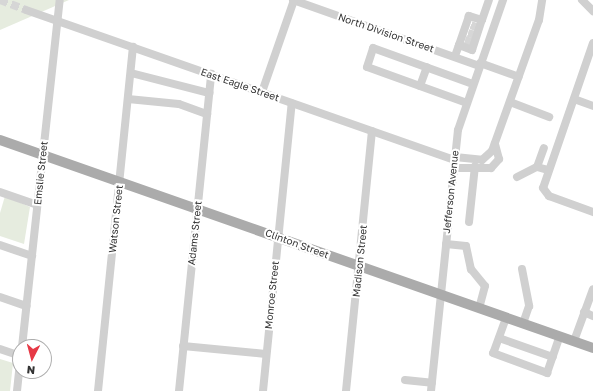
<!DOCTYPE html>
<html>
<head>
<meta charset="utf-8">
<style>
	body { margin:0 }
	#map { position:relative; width:593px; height:391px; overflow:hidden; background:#fff; font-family:"Golos Text",sans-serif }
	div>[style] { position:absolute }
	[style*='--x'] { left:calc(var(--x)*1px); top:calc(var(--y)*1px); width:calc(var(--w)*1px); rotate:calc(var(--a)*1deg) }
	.green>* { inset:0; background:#e6ecdf }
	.minor-tunnel>* { height:8px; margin-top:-4px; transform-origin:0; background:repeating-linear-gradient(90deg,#d6d6d6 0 8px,transparent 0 12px) }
	.minor>* { height:8px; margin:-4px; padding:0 4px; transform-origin:4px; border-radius:4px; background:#d0d0d0 }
	.major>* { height:10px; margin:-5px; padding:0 5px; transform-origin:5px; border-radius:5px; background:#ababab }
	span { translate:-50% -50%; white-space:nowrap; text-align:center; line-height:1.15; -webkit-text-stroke:4px #fff; paint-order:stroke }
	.street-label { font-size:10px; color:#333 }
	.north { position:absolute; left:12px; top:339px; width:40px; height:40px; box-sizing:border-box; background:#fff; border:1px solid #adadad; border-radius:50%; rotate:186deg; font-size:11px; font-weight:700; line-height:16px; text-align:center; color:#333 }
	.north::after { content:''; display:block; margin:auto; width:14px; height:18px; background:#e63946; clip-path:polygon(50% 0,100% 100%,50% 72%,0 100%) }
</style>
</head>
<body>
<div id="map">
	<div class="green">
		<i style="clip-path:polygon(0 0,69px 0,0 30px)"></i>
		<i style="clip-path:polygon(5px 196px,30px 207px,24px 244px,0 236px,0 213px)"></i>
		<i style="clip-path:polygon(0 359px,13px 363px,10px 391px,0 391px)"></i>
	</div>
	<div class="minor-tunnel">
		<i style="--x:0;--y:0;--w:28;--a:21"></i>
		<i style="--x:471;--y:25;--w:8;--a:23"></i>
		<i style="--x:468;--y:33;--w:7;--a:16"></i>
		<i style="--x:465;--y:40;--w:7;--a:16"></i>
	</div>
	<div class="minor">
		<i style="--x:293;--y:0;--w:197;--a:19.5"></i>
		<i style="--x:582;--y:0;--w:16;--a:45"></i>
		<i style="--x:26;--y:10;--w:454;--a:19.3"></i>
		<i style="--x:482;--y:20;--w:21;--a:-71"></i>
		<i style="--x:593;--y:43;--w:153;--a:109"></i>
		<i style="--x:543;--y:188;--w:10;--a:53"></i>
		<i style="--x:549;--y:196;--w:47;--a:20"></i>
		<i style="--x:455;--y:56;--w:12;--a:-70"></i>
		<i style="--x:459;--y:45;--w:14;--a:21"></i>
		<i style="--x:472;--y:50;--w:32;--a:-72"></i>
		<i style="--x:482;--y:20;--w:14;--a:-163"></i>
		<i style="--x:469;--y:16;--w:31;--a:109"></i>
		<i style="--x:480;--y:63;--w:41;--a:19.7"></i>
		<i style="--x:131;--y:73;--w:81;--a:14.4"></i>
		<i style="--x:420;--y:86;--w:20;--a:-70"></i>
		<i style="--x:262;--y:92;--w:97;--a:-70.8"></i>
		<i style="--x:128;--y:99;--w:51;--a:5.6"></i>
		<i style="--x:179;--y:104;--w:30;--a:20"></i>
		<i style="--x:574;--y:99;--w:20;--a:20"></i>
		<i style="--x:510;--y:102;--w:42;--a:21"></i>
		<i style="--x:467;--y:103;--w:106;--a:-160.2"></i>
		<i style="--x:367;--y:67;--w:20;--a:-72"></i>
		<i style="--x:373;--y:48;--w:106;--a:19.8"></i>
		<i style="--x:455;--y:157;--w:27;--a:6"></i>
		<i style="--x:482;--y:160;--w:13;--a:-42"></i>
		<i style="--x:492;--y:151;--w:139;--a:-70.3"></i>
		<i style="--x:539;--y:20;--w:20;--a:-81"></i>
		<i style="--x:537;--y:167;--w:20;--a:-70"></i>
		<i style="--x:454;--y:168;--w:37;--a:0"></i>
		<i style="--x:491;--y:168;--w:12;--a:-48"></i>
		<i style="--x:499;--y:159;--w:16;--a:-105"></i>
		<i style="--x:517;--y:177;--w:22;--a:-27"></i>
		<i style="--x:537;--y:167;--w:11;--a:15"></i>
		<i style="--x:0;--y:192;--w:39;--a:19"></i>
		<i style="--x:469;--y:222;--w:56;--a:-83.9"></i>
		<i style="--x:446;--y:244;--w:20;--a:6"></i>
		<i style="--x:466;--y:246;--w:24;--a:78"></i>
		<i style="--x:471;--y:269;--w:22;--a:51"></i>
		<i style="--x:485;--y:286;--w:23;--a:105"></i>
		<i style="--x:0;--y:245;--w:34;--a:19"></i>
		<i style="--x:522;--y:269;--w:38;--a:79"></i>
		<i style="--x:529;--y:306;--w:18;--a:109"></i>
		<i style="--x:0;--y:297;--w:28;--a:19"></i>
		<i style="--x:584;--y:312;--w:10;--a:24"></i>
		<i style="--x:506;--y:318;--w:37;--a:110"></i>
		<i style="--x:493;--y:353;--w:58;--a:20.3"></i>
		<i style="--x:547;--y:373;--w:39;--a:-71"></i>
		<i style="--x:499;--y:338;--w:57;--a:19.4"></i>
		<i style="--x:574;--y:341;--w:55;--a:-69.9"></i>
		<i style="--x:183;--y:346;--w:83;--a:5.5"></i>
		<i style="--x:22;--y:347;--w:349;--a:-83.8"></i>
		<i style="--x:0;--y:349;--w:21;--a:19"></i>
		<i style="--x:405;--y:380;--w:27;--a:6"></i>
		<i style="--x:17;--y:391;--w:30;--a:-84"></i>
		<i style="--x:98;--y:391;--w:346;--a:-84.2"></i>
		<i style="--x:179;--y:391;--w:319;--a:-84.2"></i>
		<i style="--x:263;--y:391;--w:289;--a:-84.3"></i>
		<i style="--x:346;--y:391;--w:261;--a:-84.3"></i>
		<i style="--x:431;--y:391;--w:262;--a:-84.1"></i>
		<i style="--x:458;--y:130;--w:138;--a:-70.9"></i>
	</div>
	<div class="major">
		<i style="--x:0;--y:140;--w:628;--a:19.33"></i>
	</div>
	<div class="street-label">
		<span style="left:386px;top:33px;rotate:19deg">North Division Street</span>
		<span style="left:240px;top:85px;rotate:19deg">East Eagle Street</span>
		<span style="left:41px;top:173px;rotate:-84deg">Emslie Street</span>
		<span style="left:451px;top:192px;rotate:-84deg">Jefferson Avenue</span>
		<span style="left:116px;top:219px;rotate:-84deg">Watson Street</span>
		<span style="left:195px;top:233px;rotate:-84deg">Adams Street</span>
		<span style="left:297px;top:244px;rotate:20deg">Clinton Street</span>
		<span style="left:360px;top:261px;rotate:-84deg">Madison Street</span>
		<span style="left:272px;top:295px;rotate:-84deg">Monroe Street</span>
	</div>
	<div class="north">N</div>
</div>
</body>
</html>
